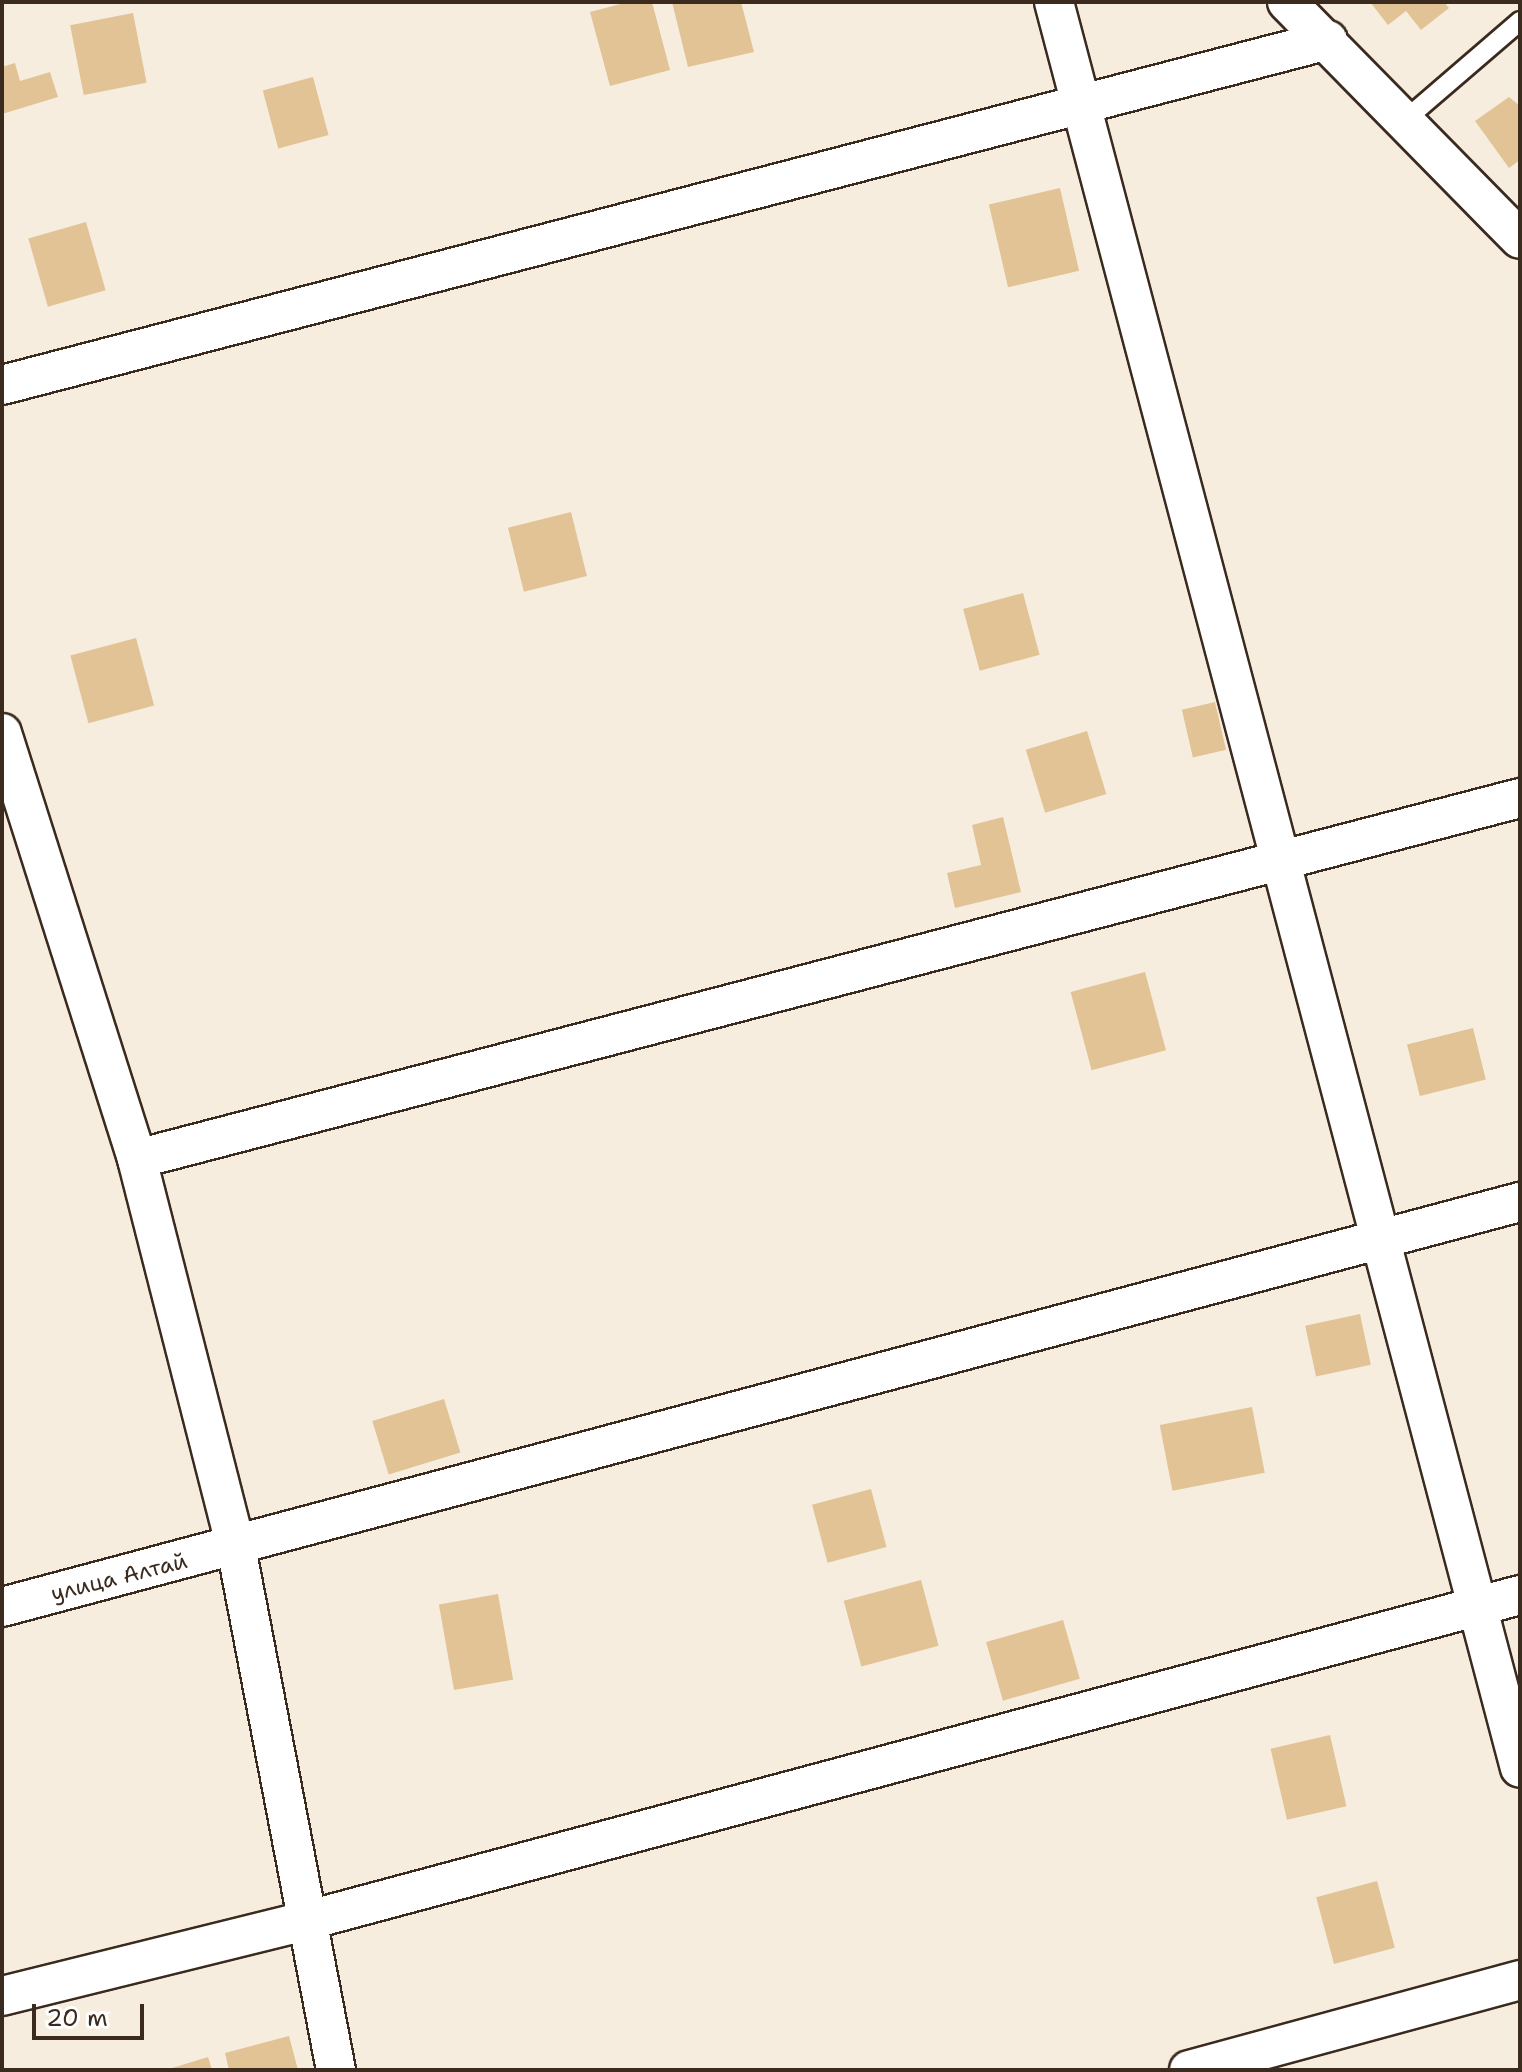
<!DOCTYPE html>
<html>
<head>
<meta charset="utf-8">
<style>
	body { margin:0 }
	#map { position:relative; width:1522px; height:2072px; overflow:hidden; background:#f6eddf; font-family:"Shantell Sans",sans-serif }
	div>[style] { position:absolute }
	[style*='--x'] { left:calc(var(--x)*1px); top:calc(var(--y)*1px); width:calc(var(--w)*1px); rotate:calc(var(--a)*1deg) }
	.building>* { inset:0; background:#e1c395; transform-origin:0 0 }
	.roads { filter:drop-shadow(2px 0 #3b2a1e) drop-shadow(-2px 0 #3b2a1e) drop-shadow(0 2px #3b2a1e) drop-shadow(0 -2px #3b2a1e) }
	.service>* { height:18px; margin:-9px; padding:0 9px; transform-origin:9px; border-radius:9px; background:#fff }
	.minor>* { height:38px; margin:-19px; padding:0 19px; transform-origin:19px; border-radius:19px; background:#fff }
	span { translate:-50% -50%; white-space:nowrap; text-align:center; line-height:1.15; -webkit-text-stroke:6px #fff; paint-order:stroke }
	.street-label { font-size:22px; color:#3b2a1e }
	.frame { position:absolute; inset:0; border:4px solid #3b2a1e; pointer-events:none }
	.scale { position:absolute; left:32px; top:2004px; width:112px; height:36px; box-sizing:border-box; border:4px solid #3b2a1e; border-top:0; padding-left:10px; font-size:24px; line-height:28px; white-space:nowrap; color:#3b2a1e; -webkit-text-stroke:6px #fff; paint-order:stroke }
</style>
</head>
<body>
<div id="map">
	<div class="building">
		<i style="clip-path:polygon(628px 2px,652px 2px,670px 70px,610px 86px,590px 12px)"></i>
		<i style="clip-path:polygon(672px 2px,741px 2px,754px 52px,688px 67px)"></i>
		<i style="clip-path:polygon(1370px 2px,1444px 2px,1449px 8px,1421px 30px,1406px 11px,1388px 25px)"></i>
		<i style="left:133px;top:13px;width:71px;height:64px;rotate:79deg"></i>
		<i style="clip-path:polygon(15px 63px,20px 81px,50px 72px,58px 97px,2px 114px,2px 67px)"></i>
		<i style="left:313px;top:77px;width:60px;height:52px;rotate:75deg"></i>
		<i style="clip-path:polygon(1509px 97px,1520px 106px,1520px 160px,1509px 168px,1475px 121px)"></i>
		<i style="left:1060px;top:188px;width:85px;height:73px;rotate:77deg"></i>
		<i style="left:86px;top:222px;width:71px;height:60px;rotate:74deg"></i>
		<i style="left:571px;top:512px;width:66px;height:65px;rotate:76deg"></i>
		<i style="left:1023px;top:593px;width:64px;height:62px;rotate:75deg"></i>
		<i style="left:136px;top:638px;width:70px;height:68px;rotate:75deg"></i>
		<i style="left:1215px;top:702px;width:49px;height:34px;rotate:77deg"></i>
		<i style="left:1087px;top:731px;width:66px;height:64px;rotate:73deg"></i>
		<i style="clip-path:polygon(1003px 817px,1021px 892px,955px 908px,947px 873px,981px 865px,972px 825px)"></i>
		<i style="left:1145px;top:972px;width:81px;height:77px;rotate:75deg"></i>
		<i style="left:1473px;top:1028px;width:53px;height:68px;rotate:76deg"></i>
		<i style="left:1360px;top:1314px;width:52px;height:56px;rotate:78deg"></i>
		<i style="left:444px;top:1399px;width:56px;height:75px;rotate:73deg"></i>
		<i style="left:1252px;top:1407px;width:67px;height:94px;rotate:79deg"></i>
		<i style="left:871px;top:1489px;width:60px;height:61px;rotate:75deg"></i>
		<i style="left:921px;top:1580px;width:68px;height:80px;rotate:75deg"></i>
		<i style="left:498px;top:1594px;width:87px;height:60px;rotate:80deg"></i>
		<i style="left:1063px;top:1620px;width:61px;height:80px;rotate:74deg"></i>
		<i style="left:1330px;top:1735px;width:73px;height:61px;rotate:77deg"></i>
		<i style="left:1377px;top:1881px;width:69px;height:63px;rotate:75deg"></i>
		<i style="clip-path:polygon(289px 2036px,298px 2070px,229px 2070px,225px 2053px)"></i>
		<i style="clip-path:polygon(208px 2057px,212px 2070px,169px 2070px,169px 2069px)"></i>
	</div>
	<div class="roads">
		<div class="service">
			<i style="--x:1405;--y:120;--w:152;--a:-40.7"></i>
		</div>
		<div class="minor">
			<i style="--x:1054;--y:2;--w:1826;--a:75.22"></i>
			<i style="--x:1287;--y:2;--w:332;--a:45.5"></i>
			<i style="--x:2;--y:385;--w:1370;--a:-14.58"></i>
			<i style="--x:2;--y:733;--w:447;--a:72.4"></i>
			<i style="--x:137;--y:1159;--w:400;--a:75.7"></i>
			<i style="--x:236;--y:1547;--w:532;--a:79.18"></i>
			<i style="--x:137;--y:1159;--w:1429;--a:-14.63"></i>
			<i style="--x:2;--y:1607;--w:1571;--a:-14.94"></i>
			<i style="--x:2;--y:1996;--w:312;--a:-13.9"></i>
			<i style="--x:305;--y:1921;--w:1258;--a:-15.02"></i>
			<i style="--x:1189;--y:2070;--w:343;--a:-15.2"></i>
		</div>
	</div>
	<div class="street-label">
		<span style="left:119px;top:1577px;rotate:-14deg">улица Алтай</span>
	</div>
	<div class="frame"></div>
	<div class="scale">20 m</div>
</div>
</body>
</html>
